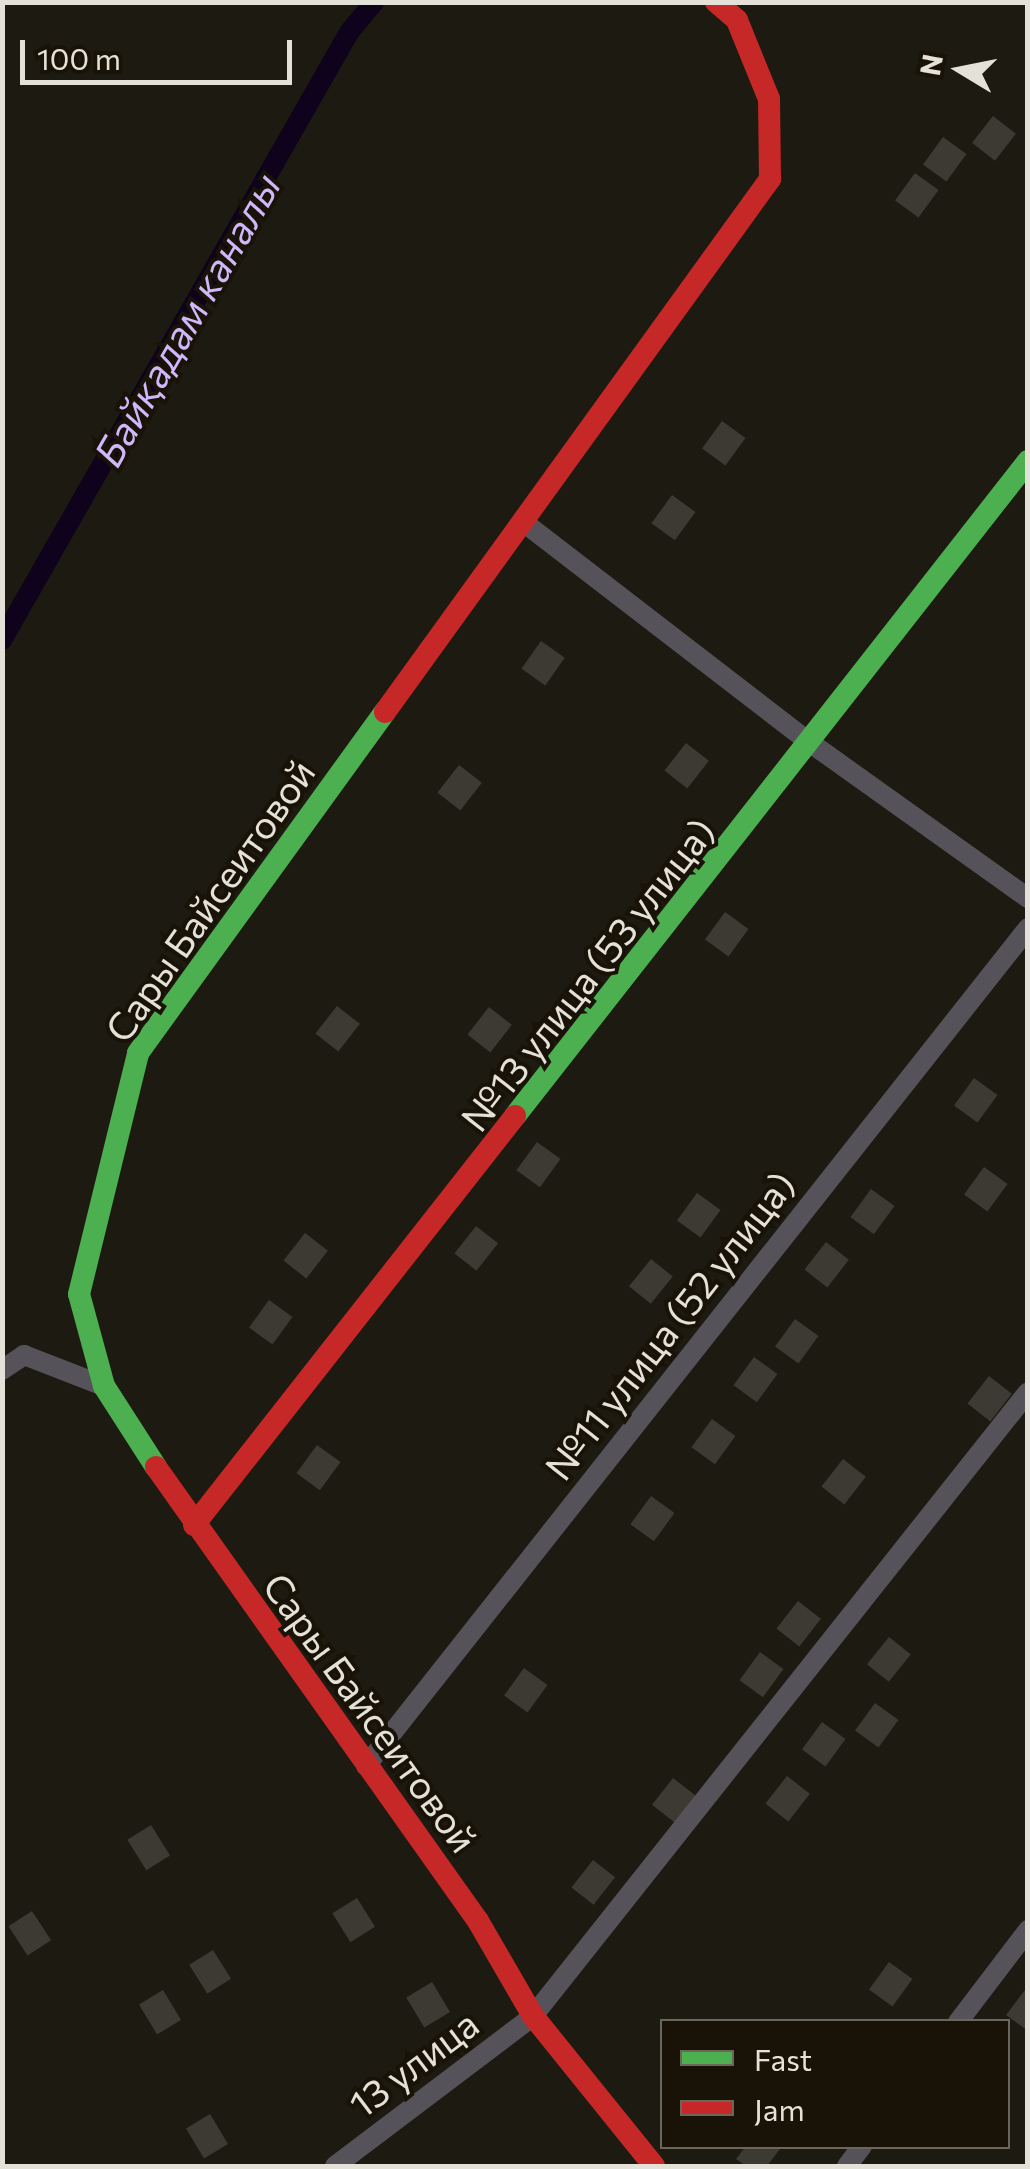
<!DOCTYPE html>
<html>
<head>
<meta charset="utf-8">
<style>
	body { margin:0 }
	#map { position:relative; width:1030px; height:2169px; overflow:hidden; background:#1d1a12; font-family:Commissioner,sans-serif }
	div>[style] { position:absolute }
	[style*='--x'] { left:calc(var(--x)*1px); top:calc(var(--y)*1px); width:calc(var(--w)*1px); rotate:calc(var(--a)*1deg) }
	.canal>* { height:20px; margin:-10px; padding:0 10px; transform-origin:10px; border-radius:10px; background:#0e021c }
	.building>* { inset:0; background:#3d3a33; transform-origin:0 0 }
	.street>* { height:20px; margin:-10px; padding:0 10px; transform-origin:10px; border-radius:10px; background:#565259 }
	.fast>* { height:22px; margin:-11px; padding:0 11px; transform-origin:11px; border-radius:11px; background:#4caf50 }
	.jam>* { height:22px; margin:-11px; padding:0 11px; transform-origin:11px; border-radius:11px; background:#c62828 }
	span { translate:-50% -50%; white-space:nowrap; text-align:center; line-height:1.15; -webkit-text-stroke:8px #181306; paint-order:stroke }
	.street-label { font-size:38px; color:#e4e2d8 }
	.water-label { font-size:40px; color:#d0b6fb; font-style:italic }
	.frame { position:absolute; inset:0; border:5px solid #e4e2d8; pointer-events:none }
	.legend { position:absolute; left:660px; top:2019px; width:350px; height:130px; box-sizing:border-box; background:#181306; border:2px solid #6a665a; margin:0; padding:12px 18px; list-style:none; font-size:30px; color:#e4e2d8 }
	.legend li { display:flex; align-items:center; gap:20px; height:50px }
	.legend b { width:50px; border:2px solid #6a665a }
	.north { position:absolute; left:910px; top:20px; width:100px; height:100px; -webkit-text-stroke:8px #181306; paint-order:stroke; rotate:280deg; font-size:28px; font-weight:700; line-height:40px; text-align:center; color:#e4e2d8 }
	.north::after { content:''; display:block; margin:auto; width:35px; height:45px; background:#e4e2d8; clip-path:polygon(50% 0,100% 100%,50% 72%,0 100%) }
	.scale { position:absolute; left:20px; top:40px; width:272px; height:45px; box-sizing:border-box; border:5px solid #e4e2d8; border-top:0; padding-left:12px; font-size:30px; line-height:35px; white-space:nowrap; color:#e4e2d8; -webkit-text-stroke:8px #181306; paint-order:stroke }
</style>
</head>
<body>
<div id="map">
	<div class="canal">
		<i style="--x:2;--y:640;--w:701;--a:-60.26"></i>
		<i style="--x:350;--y:31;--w:38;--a:-50"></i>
	</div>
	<div class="building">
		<i style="left:993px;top:116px;width:29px;height:34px;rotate:38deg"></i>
		<i style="left:943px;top:137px;width:29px;height:34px;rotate:36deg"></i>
		<i style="left:915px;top:173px;width:29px;height:34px;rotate:36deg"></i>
		<i style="left:722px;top:421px;width:29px;height:34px;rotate:36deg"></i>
		<i style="left:672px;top:495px;width:29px;height:35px;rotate:36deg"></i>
		<i style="left:541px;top:641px;width:29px;height:34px;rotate:35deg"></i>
		<i style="left:686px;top:743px;width:29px;height:35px;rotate:38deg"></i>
		<i style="left:459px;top:765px;width:29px;height:35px;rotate:38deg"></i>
		<i style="left:725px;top:912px;width:29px;height:34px;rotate:36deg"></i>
		<i style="left:337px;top:1006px;width:29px;height:35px;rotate:38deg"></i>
		<i style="left:489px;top:1007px;width:29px;height:35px;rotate:38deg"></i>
		<i style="left:974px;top:1078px;width:29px;height:34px;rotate:36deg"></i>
		<i style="left:537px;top:1142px;width:29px;height:35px;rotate:36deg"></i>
		<i style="left:984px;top:1167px;width:29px;height:34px;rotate:36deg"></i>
		<i style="left:871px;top:1189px;width:29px;height:35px;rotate:36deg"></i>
		<i style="left:697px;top:1193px;width:29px;height:34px;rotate:36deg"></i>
		<i style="left:476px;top:1226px;width:28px;height:35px;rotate:38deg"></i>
		<i style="left:305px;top:1233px;width:29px;height:35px;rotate:38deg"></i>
		<i style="left:826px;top:1242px;width:29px;height:35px;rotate:38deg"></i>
		<i style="left:651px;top:1259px;width:28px;height:35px;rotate:39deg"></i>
		<i style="left:269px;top:1300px;width:29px;height:34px;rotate:36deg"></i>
		<i style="left:795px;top:1319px;width:29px;height:34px;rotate:36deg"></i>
		<i style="left:754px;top:1357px;width:29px;height:35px;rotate:36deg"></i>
		<i style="left:989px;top:1376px;width:29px;height:35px;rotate:38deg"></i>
		<i style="left:712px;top:1419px;width:29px;height:35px;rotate:36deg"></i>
		<i style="left:317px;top:1445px;width:29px;height:35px;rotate:36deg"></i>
		<i style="left:843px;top:1459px;width:29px;height:35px;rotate:38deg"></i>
		<i style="left:651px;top:1496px;width:29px;height:35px;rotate:36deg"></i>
		<i style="left:798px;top:1601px;width:29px;height:35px;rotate:38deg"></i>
		<i style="left:889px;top:1637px;width:28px;height:35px;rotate:39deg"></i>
		<i style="left:760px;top:1652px;width:29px;height:35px;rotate:36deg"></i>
		<i style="left:524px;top:1668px;width:29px;height:34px;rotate:36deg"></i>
		<i style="left:875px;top:1703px;width:29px;height:34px;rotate:36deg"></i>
		<i style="left:822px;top:1722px;width:29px;height:34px;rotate:36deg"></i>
		<i style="left:787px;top:1776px;width:29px;height:35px;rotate:38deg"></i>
		<i style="left:673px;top:1778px;width:29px;height:34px;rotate:38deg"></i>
		<i style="left:151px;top:1825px;width:36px;height:28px;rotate:58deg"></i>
		<i style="left:593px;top:1860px;width:28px;height:35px;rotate:38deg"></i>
		<i style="left:357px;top:1898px;width:34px;height:29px;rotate:58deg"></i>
		<i style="left:32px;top:1911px;width:35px;height:28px;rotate:57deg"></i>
		<i style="left:213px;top:1950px;width:34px;height:28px;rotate:58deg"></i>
		<i style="left:889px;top:1962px;width:29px;height:34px;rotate:36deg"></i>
		<i style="left:432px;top:1982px;width:35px;height:30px;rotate:59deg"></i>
		<i style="clip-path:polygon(1028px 1986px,1028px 2031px,1006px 2015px)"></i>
		<i style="left:163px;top:1990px;width:35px;height:28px;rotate:59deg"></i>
		<i style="left:210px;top:2114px;width:35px;height:28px;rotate:59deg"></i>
		<i style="clip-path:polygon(746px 2146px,777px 2146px,780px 2149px,767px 2166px,746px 2166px,736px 2159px)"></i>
	</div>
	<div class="street">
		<i style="--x:522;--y:521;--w:366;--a:37.6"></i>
		<i style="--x:812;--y:744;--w:265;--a:35.5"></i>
		<i style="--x:2;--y:1370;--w:27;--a:-34"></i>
		<i style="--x:24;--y:1355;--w:86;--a:21.2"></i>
		<i style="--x:366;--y:1766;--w:1068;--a:-51.69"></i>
		<i style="--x:958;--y:2022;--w:116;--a:-52.7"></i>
		<i style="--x:335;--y:2166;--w:248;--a:-37.1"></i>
		<i style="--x:533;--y:2016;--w:796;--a:-51.58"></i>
		<i style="--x:847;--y:2166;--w:25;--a:-53"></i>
	</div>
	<div class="fast">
		<i style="--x:515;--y:1116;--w:832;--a:-51.93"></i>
		<i style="--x:156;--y:1467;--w:96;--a:-122.7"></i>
		<i style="--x:104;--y:1386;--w:95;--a:-105.2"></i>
		<i style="--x:79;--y:1294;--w:248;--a:-76.2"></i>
		<i style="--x:138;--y:1053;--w:421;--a:-54.1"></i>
	</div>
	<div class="jam">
		<i style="--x:385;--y:712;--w:658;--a:-54.16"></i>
		<i style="--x:770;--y:179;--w:80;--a:-90.7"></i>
		<i style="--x:769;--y:99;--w:85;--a:-112.1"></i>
		<i style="--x:737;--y:20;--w:28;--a:-139"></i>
		<i style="--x:156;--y:1467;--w:557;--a:54.65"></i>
		<i style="--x:478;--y:1921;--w:110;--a:59.9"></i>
		<i style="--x:533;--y:2016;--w:193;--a:51.1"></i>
		<i style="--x:194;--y:1525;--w:520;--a:-51.87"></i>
	</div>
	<div class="street-label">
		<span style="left:209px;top:900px;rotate:-55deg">Сары Байсеитовой</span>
		<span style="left:587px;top:974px;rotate:-52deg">№13 улица (53 улица)</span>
		<span style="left:669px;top:1325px;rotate:-52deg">№11 улица (52 улица)</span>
		<span style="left:371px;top:1712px;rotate:54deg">Сары Байсеитовой</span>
		<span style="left:413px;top:2063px;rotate:-37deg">13 улица</span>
	</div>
	<div class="water-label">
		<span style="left:186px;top:319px;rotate:-60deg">Байқадам каналы</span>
	</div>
	<div class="frame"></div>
	<ul class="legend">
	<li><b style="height:12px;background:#4caf50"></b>Fast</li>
	<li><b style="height:12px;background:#c62828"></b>Jam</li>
	</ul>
	<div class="north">N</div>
	<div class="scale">100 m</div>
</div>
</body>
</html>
